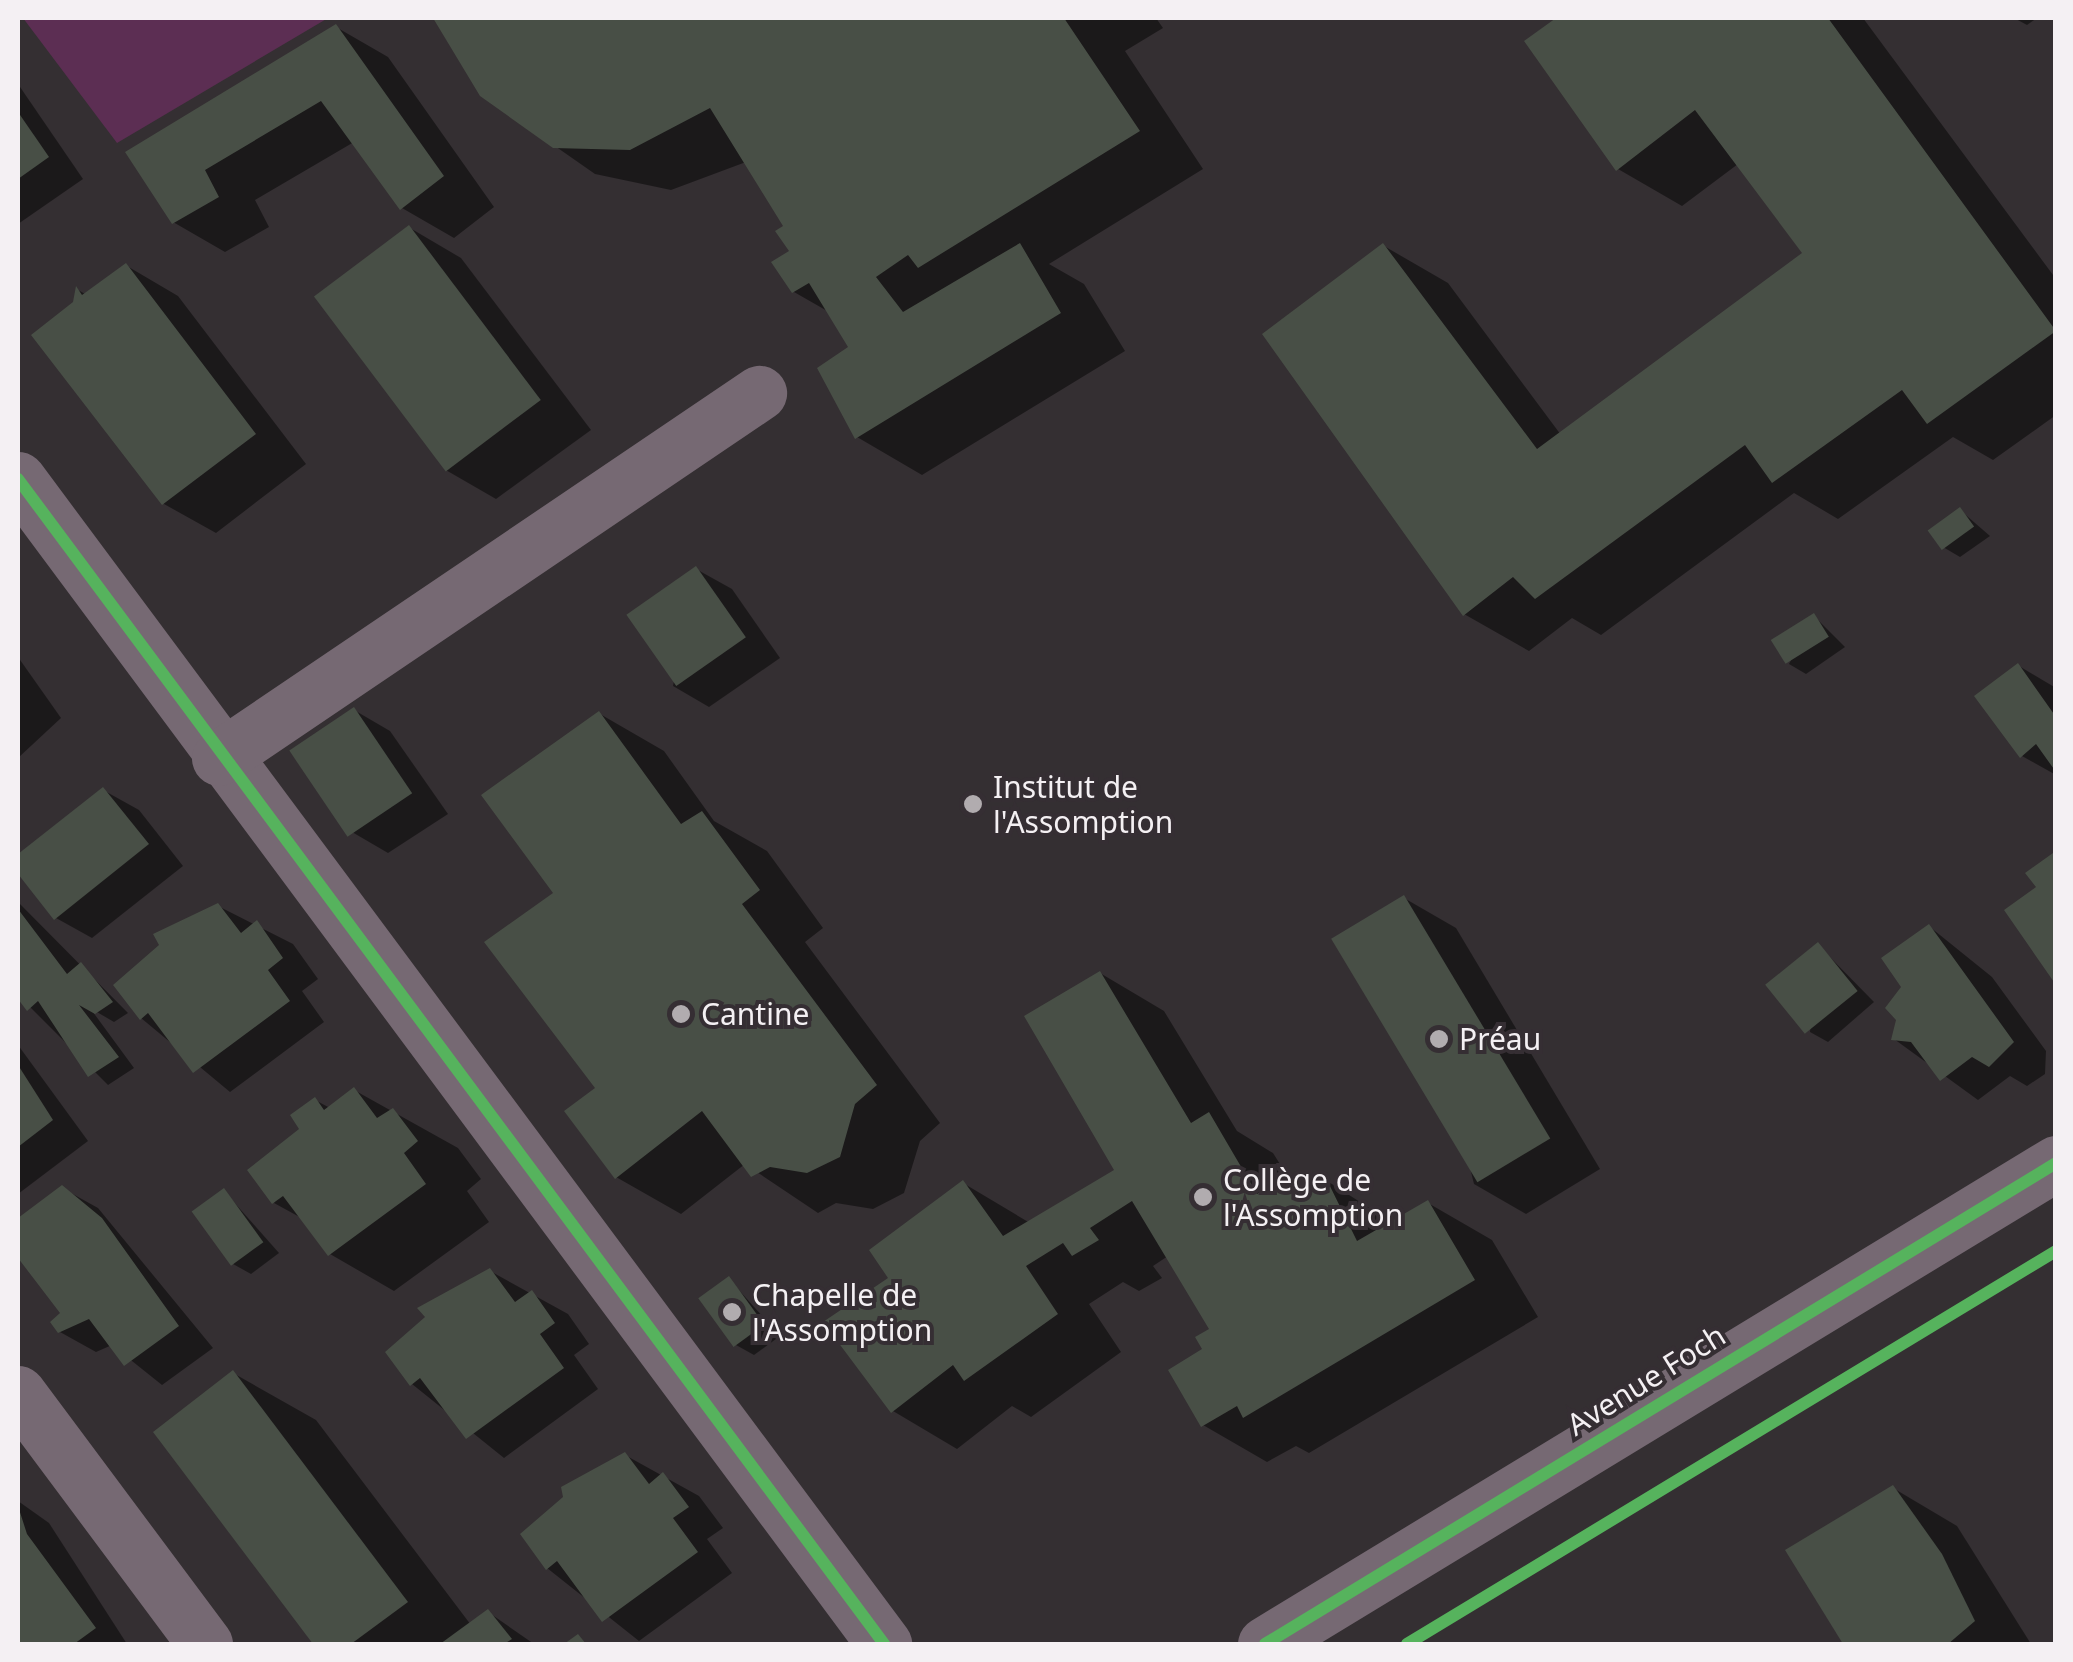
<!DOCTYPE html>
<html>
<head>
<meta charset="utf-8">
<style>
	body { margin:0 }
	#map { position:relative; width:2073px; height:1662px; overflow:hidden; background:#342f32; font-family:"Noto Sans",sans-serif }
	div>[style] { position:absolute }
	[style*='--x'] { left:calc(var(--x)*1px); top:calc(var(--y)*1px); width:calc(var(--w)*1px); rotate:calc(var(--a)*1deg) }
	.green>* { inset:0; background:#5c2e53 }
	.shadow>* { inset:0; background:#0007 }
	.building>* { inset:0; background:#484f46; transform-origin:0 0 }
	.minor>* { height:55px; margin:-27.5px; padding:0 27.5px; transform-origin:27.5px; border-radius:27.5px; background:#766973 }
	.cycleway>* { height:12px; margin:-6px; padding:0 6px; transform-origin:6px; border-radius:6px; background:#56b35d }
	.dots>* { width:28px; height:28px; translate:-50% -50%; box-sizing:border-box; border:5px solid #352e33; border-radius:50% }
	span { translate:-50% -50%; white-space:nowrap; text-align:center; line-height:1.15; -webkit-text-stroke:8px #352e33; paint-order:stroke }
	.poi-label { font-size:30px; color:#f4f0f3 }
	.left { translate:0 -50%; text-align:left }
	.street-label { font-size:30px; color:#f4f0f3 }
	.frame { position:absolute; inset:0; border:20px solid #f4f0f3; pointer-events:none }
</style>
</head>
<body>
<div id="map">
	<div class="green">
		<i style="clip-path:polygon(23px 18px,328px 18px,117px 143px)"></i>
	</div>
	<div class="shadow">
		<i style="clip-path:polygon(436px 18px,1156px 18px,1163px 28px,1125px 51px,1203px 169px,1049px 264px,1084px 284px,1125px 351px,922px 475px,857px 437px,851px 348px,829px 312px,794px 292px,787px 227px,746px 162px,671px 190px,595px 174px,482px 95px)"></i>
		<i style="clip-path:polygon(1557px 18px,1863px 18px,2056px 279px,2056px 415px,1993px 460px,1953px 437px,1838px 519px,1794px 493px,1601px 635px,1572px 618px,1529px 651px,1464px 614px,1384px 246px,1448px 283px,1561px 435px,1806px 254px,1738px 164px,1682px 206px,1618px 169px,1527px 42px)"></i>
		<i style="clip-path:polygon(2014px 18px,2037px 18px,2027px 25px)"></i>
		<i style="clip-path:polygon(336px 27px,388px 57px,494px 207px,454px 238px,402px 208px,354px 142px,255px 200px,269px 227px,225px 252px,173px 222px,128px 153px)"></i>
		<i style="clip-path:polygon(18px 84px,83px 179px,18px 224px)"></i>
		<i style="clip-path:polygon(410px 228px,461px 258px,591px 430px,496px 499px,444px 469px)"></i>
		<i style="clip-path:polygon(127px 266px,178px 296px,306px 464px,216px 533px,164px 504px,75px 304px,78px 290px,87px 295px)"></i>
		<i style="clip-path:polygon(1960px 510px,1990px 536px,1960px 557px,1943px 547px)"></i>
		<i style="clip-path:polygon(696px 569px,732px 589px,780px 658px,709px 707px,673px 686px)"></i>
		<i style="clip-path:polygon(1814px 616px,1845px 647px,1806px 674px,1789px 664px)"></i>
		<i style="clip-path:polygon(18px 657px,61px 718px,18px 758px)"></i>
		<i style="clip-path:polygon(2019px 666px,2056px 688px,2056px 775px,2022px 756px)"></i>
		<i style="clip-path:polygon(354px 710px,390px 731px,448px 814px,388px 853px,352px 832px)"></i>
		<i style="clip-path:polygon(600px 714px,664px 751px,714px 821px,767px 851px,823px 928px,805px 942px,940px 1123px,920px 1141px,904px 1193px,873px 1209px,836px 1203px,818px 1213px,745px 1164px,681px 1214px,616px 1177px,556px 894px)"></i>
		<i style="clip-path:polygon(103px 790px,139px 810px,183px 866px,92px 938px,56px 918px,18px 857px)"></i>
		<i style="clip-path:polygon(1404px 898px,1456px 928px,1600px 1169px,1526px 1214px,1474px 1184px)"></i>
		<i style="clip-path:polygon(18px 902px,128px 1013px,114px 1022px,90px 1008px,134px 1068px,108px 1085px,18px 995px)"></i>
		<i style="clip-path:polygon(218px 906px,293px 944px,318px 979px,302px 991px,324px 1022px,230px 1092px,141px 1018px)"></i>
		<i style="clip-path:polygon(1930px 927px,1992px 977px,2046px 1051px,2045px 1074px,2027px 1086px,2010px 1076px,1978px 1100px,1894px 1039px)"></i>
		<i style="clip-path:polygon(1818px 945px,1874px 1002px,1828px 1042px,1810px 1032px)"></i>
		<i style="clip-path:polygon(1100px 973px,1164px 1011px,1237px 1131px,1273px 1153px,1290px 1180px,1304px 1189px,1324px 1179px,1393px 1223px,1428px 1203px,1492px 1240px,1538px 1317px,1309px 1453px,1296px 1446px,1267px 1462px,1203px 1425px,1213px 1330px,1168px 1256px,1153px 1266px,1162px 1278px,1139px 1291px,1123px 1282px,1089px 1304px,1121px 1352px,1031px 1417px,1012px 1406px,957px 1449px,893px 1411px,892px 1278px,963px 1183px,1030px 1223px,1117px 1171px)"></i>
		<i style="clip-path:polygon(18px 1045px,88px 1141px,18px 1194px)"></i>
		<i style="clip-path:polygon(354px 1090px,458px 1148px,481px 1179px,467px 1191px,489px 1222px,394px 1291px,330px 1254px,305px 1220px,274px 1203px,315px 1100px,330px 1108px)"></i>
		<i style="clip-path:polygon(62px 1188px,98px 1208px,213px 1348px,162px 1385px,112px 1345px,96px 1352px,60px 1332px,63px 1313px,18px 1246px,18px 1221px)"></i>
		<i style="clip-path:polygon(224px 1191px,279px 1253px,251px 1274px,233px 1264px)"></i>
		<i style="clip-path:polygon(490px 1271px,568px 1314px,589px 1344px,574px 1355px,598px 1389px,504px 1458px,412px 1384px)"></i>
		<i style="clip-path:polygon(729px 1279px,780px 1336px,754px 1355px,736px 1345px)"></i>
		<i style="clip-path:polygon(233px 1373px,316px 1420px,471px 1625px,488px 1612px,534px 1644px,316px 1644px,156px 1432px)"></i>
		<i style="clip-path:polygon(625px 1455px,699px 1496px,723px 1528px,707px 1539px,732px 1573px,639px 1641px,547px 1568px,566px 1498px)"></i>
		<i style="clip-path:polygon(1893px 1488px,1957px 1526px,2031px 1644px,1849px 1644px,1789px 1550px)"></i>
		<i style="clip-path:polygon(18px 1501px,49px 1523px,127px 1644px,18px 1644px)"></i>
	</div>
	<div class="building">
		<i style="clip-path:polygon(433px 18px,1064px 18px,1140px 131px,918px 268px,908px 255px,876px 277px,903px 312px,1020px 243px,1061px 313px,855px 439px,817px 368px,848px 347px,809px 283px,792px 293px,771px 262px,789px 251px,775px 231px,783px 226px,710px 108px,630px 150px,553px 148px,480px 96px)"></i>
		<i style="clip-path:polygon(1556px 18px,1828px 18px,2056px 331px,1927px 424px,1902px 390px,1772px 483px,1745px 445px,1535px 599px,1513px 577px,1463px 616px,1262px 334px,1383px 243px,1537px 449px,1802px 253px,1695px 110px,1616px 171px,1524px 41px)"></i>
		<i style="clip-path:polygon(336px 24px,444px 176px,400px 210px,321px 101px,205px 170px,219px 197px,172px 224px,125px 152px)"></i>
		<i style="clip-path:polygon(18px 112px,49px 157px,18px 179px)"></i>
		<i style="left:409px;top:225px;width:219px;height:119px;rotate:53deg"></i>
		<i style="clip-path:polygon(126px 263px,256px 434px,162px 505px,31px 335px,73px 302px,76px 286px,82px 295px)"></i>
		<i style="left:1960px;top:507px;width:24px;height:40px;rotate:54deg"></i>
		<i style="left:696px;top:566px;width:87px;height:85px;rotate:55deg"></i>
		<i style="left:1814px;top:613px;width:28px;height:51px;rotate:58deg"></i>
		<i style="clip-path:polygon(2018px 663px,2056px 717px,2056px 772px,2036px 744px,2020px 758px,1974px 696px)"></i>
		<i style="left:354px;top:707px;width:104px;height:78px;rotate:56deg"></i>
		<i style="clip-path:polygon(599px 711px,681px 824px,702px 811px,760px 890px,742px 904px,877px 1085px,855px 1104px,840px 1157px,807px 1173px,770px 1167px,751px 1177px,702px 1111px,615px 1179px,564px 1111px,595px 1088px,484px 942px,553px 893px,481px 795px)"></i>
		<i style="clip-path:polygon(103px 787px,149px 844px,54px 920px,18px 874px,18px 854px)"></i>
		<i style="clip-path:polygon(2053px 853px,2056px 858px,2056px 985px,2004px 910px,2036px 887px,2025px 873px)"></i>
		<i style="left:1404px;top:895px;width:284px;height:85px;rotate:59deg"></i>
		<i style="clip-path:polygon(218px 903px,241px 933px,257px 920px,283px 958px,268px 970px,290px 1001px,193px 1073px,148px 1013px,140px 1020px,113px 985px,159px 945px,153px 934px)"></i>
		<i style="clip-path:polygon(18px 909px,67px 974px,81px 962px,113px 1002px,95px 1014px,79px 1005px,119px 1057px,88px 1077px,38px 1001px,27px 1011px,18px 999px)"></i>
		<i style="clip-path:polygon(1929px 924px,2014px 1042px,1989px 1067px,1972px 1057px,1940px 1081px,1911px 1042px,1891px 1040px,1896px 1020px,1885px 1008px,1901px 987px,1881px 958px)"></i>
		<i style="left:1818px;top:942px;width:63px;height:68px;rotate:51deg"></i>
		<i style="clip-path:polygon(1100px 971px,1191px 1123px,1209px 1112px,1257px 1194px,1286px 1175px,1295px 1191px,1325px 1176px,1357px 1241px,1428px 1200px,1475px 1280px,1243px 1418px,1237px 1406px,1201px 1427px,1168px 1370px,1202px 1349px,1195px 1337px,1209px 1329px,1132px 1201px,1090px 1228px,1099px 1240px,1072px 1256px,1063px 1243px,1026px 1266px,1058px 1314px,964px 1381px,953px 1365px,891px 1413px,823px 1322px,888px 1278px,869px 1250px,963px 1180px,1003px 1236px,1114px 1170px,1024px 1016px)"></i>
		<i style="clip-path:polygon(18px 1065px,53px 1120px,18px 1147px)"></i>
		<i style="clip-path:polygon(354px 1087px,377px 1118px,393px 1108px,418px 1141px,404px 1153px,426px 1184px,328px 1256px,283px 1196px,272px 1204px,247px 1170px,299px 1129px,290px 1115px,315px 1097px,324px 1110px)"></i>
		<i style="clip-path:polygon(62px 1185px,102px 1218px,179px 1326px,124px 1366px,89px 1319px,58px 1333px,50px 1322px,60px 1313px,18px 1258px,18px 1218px)"></i>
		<i style="left:224px;top:1188px;width:67px;height:40px;rotate:54deg"></i>
		<i style="clip-path:polygon(490px 1268px,515px 1302px,532px 1290px,555px 1323px,540px 1334px,564px 1368px,466px 1439px,420px 1378px,410px 1386px,385px 1352px,425px 1317px,417px 1308px)"></i>
		<i style="left:729px;top:1276px;width:60px;height:38px;rotate:54deg"></i>
		<i style="clip-path:polygon(233px 1370px,408px 1602px,351px 1644px,313px 1644px,153px 1432px)"></i>
		<i style="clip-path:polygon(625px 1452px,649px 1484px,663px 1472px,689px 1507px,673px 1518px,698px 1552px,602px 1622px,557px 1561px,546px 1570px,520px 1534px,563px 1497px,561px 1487px)"></i>
		<i style="clip-path:polygon(1893px 1485px,1942px 1554px,1975px 1621px,1948px 1644px,1843px 1644px,1785px 1550px)"></i>
		<i style="clip-path:polygon(18px 1506px,27px 1534px,96px 1628px,74px 1644px,18px 1644px)"></i>
		<i style="clip-path:polygon(488px 1609px,512px 1639px,504px 1644px,440px 1644px)"></i>
		<i style="clip-path:polygon(578px 1634px,586px 1644px,564px 1644px)"></i>
	</div>
	<div class="minor">
		<i style="--x:18;--y:479;--w:1452;--a:53.37"></i>
		<i style="--x:219;--y:758;--w:652;--a:-34.06"></i>
		<i style="--x:18;--y:1393;--w:313;--a:53.3"></i>
		<i style="--x:1265;--y:1644;--w:926;--a:-31.3"></i>
	</div>
	<div class="cycleway">
		<i style="--x:18;--y:479;--w:1452;--a:53.37"></i>
		<i style="--x:1265;--y:1644;--w:926;--a:-31.3"></i>
		<i style="--x:1407;--y:1644;--w:759;--a:-31.2"></i>
	</div>
	<div class="dots">
		<i style="left:973px;top:804px;background:#b1acaf"></i>
		<i style="left:681px;top:1014px;background:#b1acaf"></i>
		<i style="left:1439px;top:1039px;background:#b1acaf"></i>
		<i style="left:1203px;top:1197px;background:#b1acaf"></i>
		<i style="left:732px;top:1312px;background:#b1acaf"></i>
	</div>
	<div class="poi-label">
		<span class="left" style="left:993px;top:804px">Institut de<br>l'Assomption</span>
		<span class="left" style="left:701px;top:1014px">Cantine</span>
		<span class="left" style="left:1459px;top:1039px">Préau</span>
		<span class="left" style="left:1223px;top:1197px">Collège de<br>l'Assomption</span>
		<span class="left" style="left:752px;top:1312px">Chapelle de<br>l'Assomption</span>
	</div>
	<div class="street-label">
		<span style="left:1646px;top:1380px;rotate:-32deg">Avenue Foch</span>
	</div>
	<div class="frame"></div>
</div>
</body>
</html>
